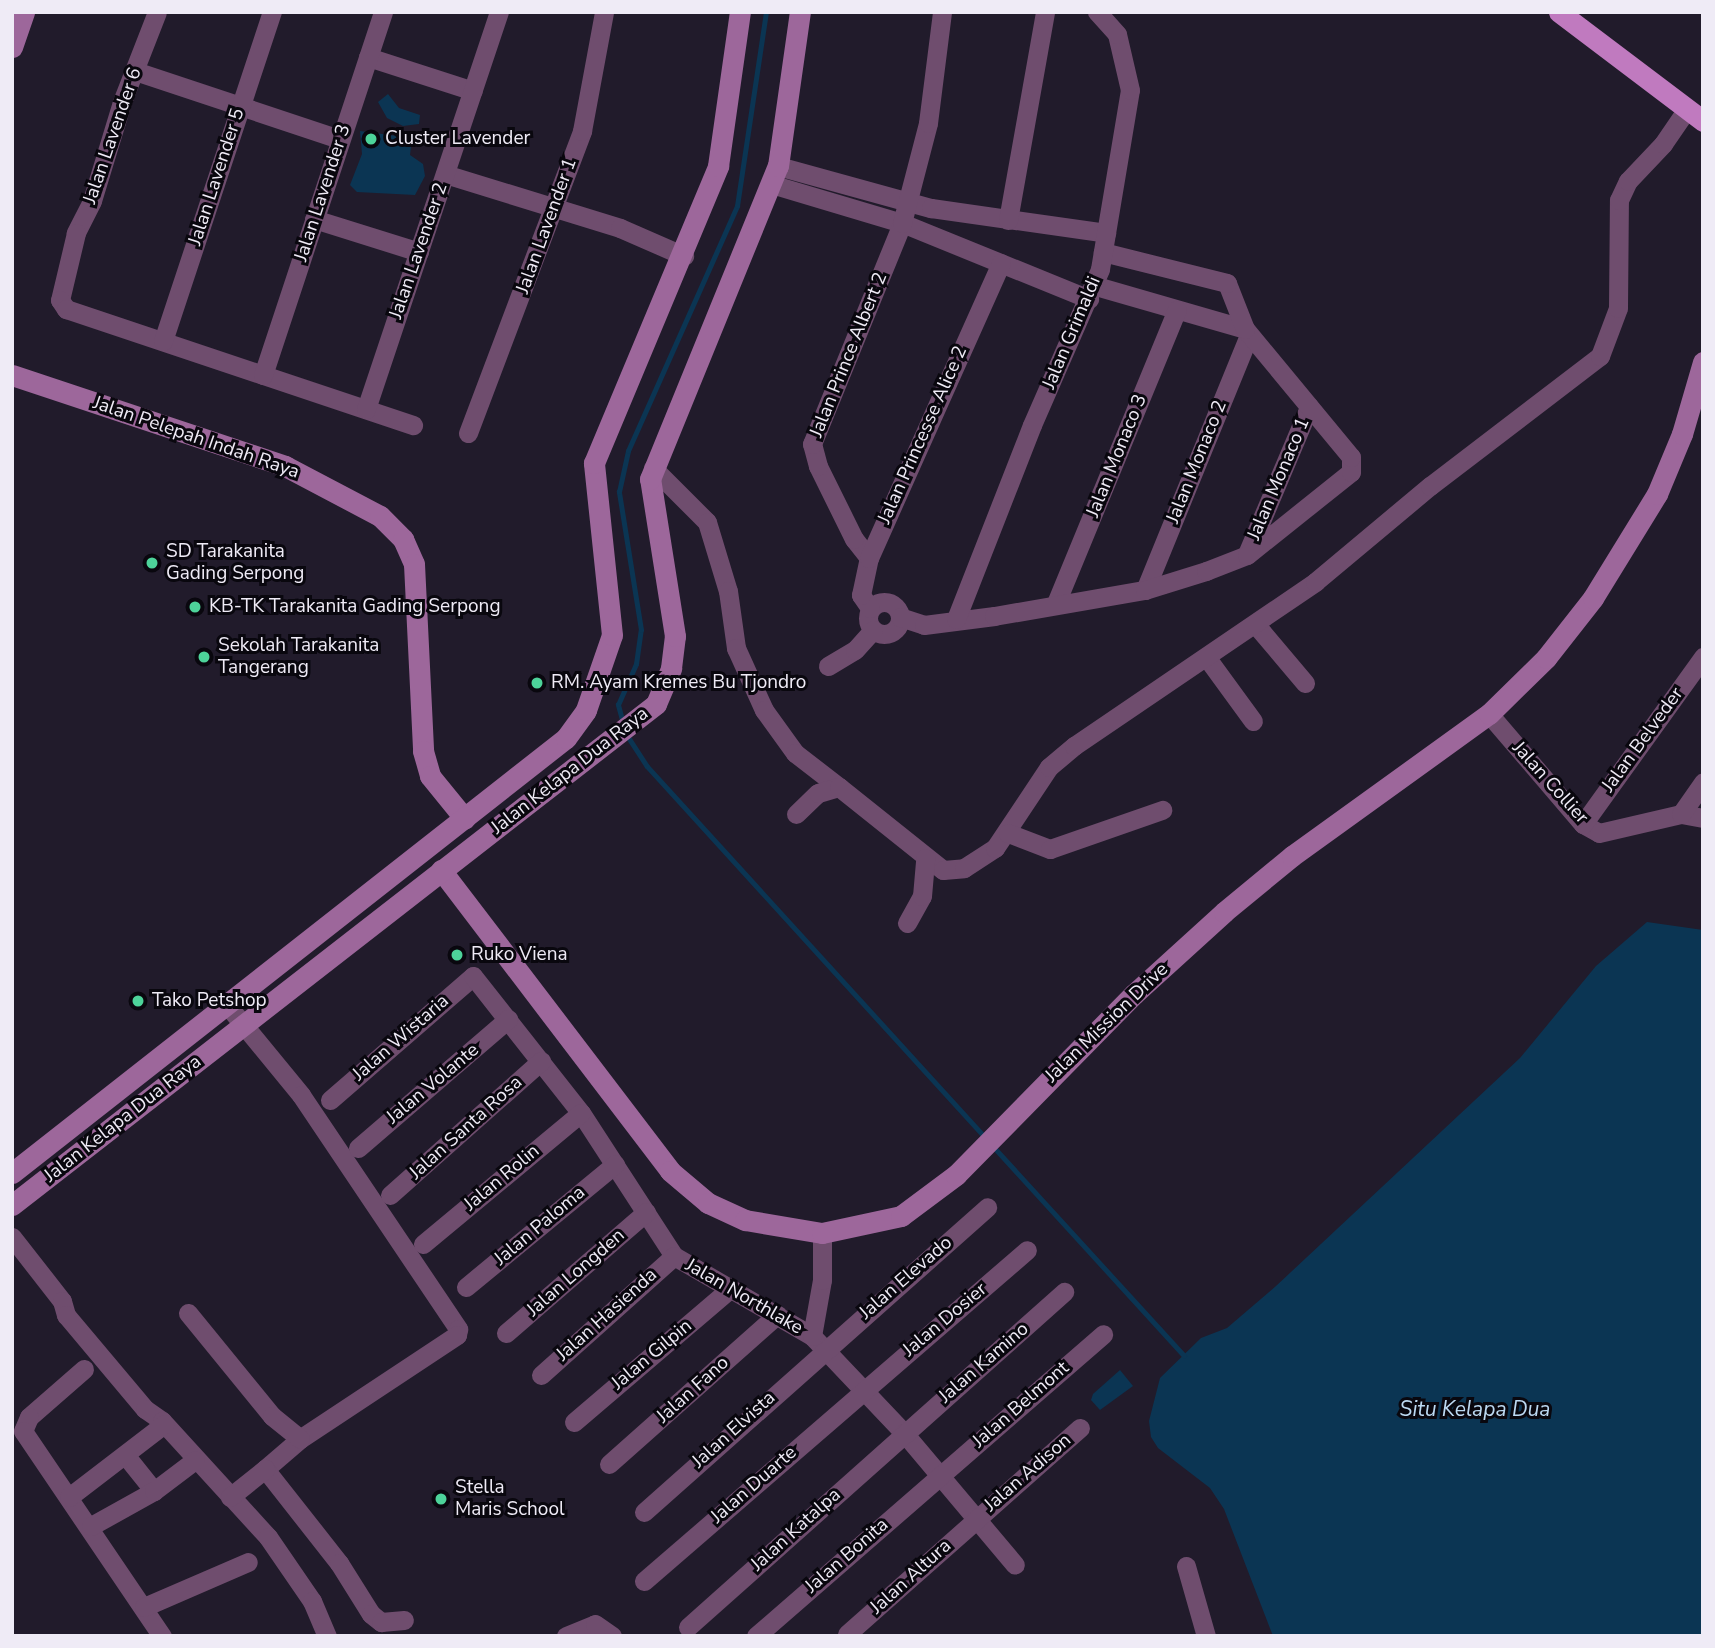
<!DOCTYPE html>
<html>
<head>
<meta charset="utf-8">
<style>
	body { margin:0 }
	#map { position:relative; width:1715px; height:1648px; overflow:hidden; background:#211b2b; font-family:"Nunito Sans",sans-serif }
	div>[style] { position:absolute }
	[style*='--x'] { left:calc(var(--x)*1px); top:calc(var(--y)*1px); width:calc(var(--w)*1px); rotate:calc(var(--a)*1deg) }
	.water>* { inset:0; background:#0b3553 }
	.stream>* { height:4.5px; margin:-2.25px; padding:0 2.25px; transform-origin:2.25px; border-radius:2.25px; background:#0b3553 }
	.street>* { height:19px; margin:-9.5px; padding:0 9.5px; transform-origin:9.5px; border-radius:9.5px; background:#6f4d6e }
	.street>.ring { margin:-9.5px; padding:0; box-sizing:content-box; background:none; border:19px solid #6f4d6e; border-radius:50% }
	.secondary>* { height:21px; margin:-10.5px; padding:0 10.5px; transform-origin:10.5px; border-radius:10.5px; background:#9d679b }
	.primary>* { height:21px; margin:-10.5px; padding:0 10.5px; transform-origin:10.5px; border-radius:10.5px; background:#c07abf }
	.dots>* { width:19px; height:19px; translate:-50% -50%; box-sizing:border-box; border:4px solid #09070e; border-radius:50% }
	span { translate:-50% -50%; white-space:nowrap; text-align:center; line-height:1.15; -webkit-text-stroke:6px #09070e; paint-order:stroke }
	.street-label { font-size:19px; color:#efebf6 }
	.poi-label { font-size:19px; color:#efebf6 }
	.left { translate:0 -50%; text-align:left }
	.water-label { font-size:21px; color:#bcd9f2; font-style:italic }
	.frame { position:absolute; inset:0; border:14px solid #efebf6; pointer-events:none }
</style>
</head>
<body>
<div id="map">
	<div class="water">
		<i style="clip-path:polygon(388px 94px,399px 108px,420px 115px,419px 124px,403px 126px,387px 118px,378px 102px)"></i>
		<i style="clip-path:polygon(360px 131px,412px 138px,410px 155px,423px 164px,425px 176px,415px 195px,357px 192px,350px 185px,362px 154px)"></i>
		<i style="clip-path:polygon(1647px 922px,1703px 930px,1703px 1636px,1273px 1636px,1224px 1509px,1210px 1488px,1158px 1448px,1151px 1437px,1149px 1421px,1160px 1378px,1201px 1338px,1227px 1328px,1276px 1286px,1520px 1058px,1596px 966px)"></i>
		<i style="clip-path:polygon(1120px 1370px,1133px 1386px,1100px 1410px,1091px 1400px,1093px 1394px)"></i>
	</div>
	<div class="stream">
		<i style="--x:622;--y:720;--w:16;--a:-105"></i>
		<i style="--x:618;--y:705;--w:45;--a:-66.3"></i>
		<i style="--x:636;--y:664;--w:34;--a:-82"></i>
		<i style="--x:641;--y:630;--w:140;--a:-99.1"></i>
		<i style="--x:619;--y:492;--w:42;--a:-77.6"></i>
		<i style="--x:628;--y:451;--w:268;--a:-66"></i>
		<i style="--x:737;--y:206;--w:196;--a:-81.5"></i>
		<i style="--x:627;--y:735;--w:37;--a:57"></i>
		<i style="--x:647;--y:766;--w:500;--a:47.67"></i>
		<i style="--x:992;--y:1145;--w:285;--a:47.6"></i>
	</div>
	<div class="street">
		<i style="--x:157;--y:12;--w:97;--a:111.3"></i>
		<i style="--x:122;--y:102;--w:103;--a:106.9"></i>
		<i style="--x:92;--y:201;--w:36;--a:117"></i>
		<i style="--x:76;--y:233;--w:69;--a:103.4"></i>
		<i style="--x:60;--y:300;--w:11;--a:56"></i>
		<i style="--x:66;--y:309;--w:366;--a:18.5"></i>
		<i style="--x:368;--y:57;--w:110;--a:17.9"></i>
		<i style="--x:135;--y:71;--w:216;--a:18.4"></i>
		<i style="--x:778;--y:166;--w:159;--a:15.4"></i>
		<i style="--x:931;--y:208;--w:177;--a:8.1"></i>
		<i style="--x:445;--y:174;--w:183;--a:17.1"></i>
		<i style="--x:620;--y:228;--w:70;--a:23.6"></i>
		<i style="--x:771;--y:184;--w:137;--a:16.6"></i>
		<i style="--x:902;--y:223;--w:202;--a:22.1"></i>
		<i style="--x:314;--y:219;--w:110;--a:17.4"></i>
		<i style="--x:1008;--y:220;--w:211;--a:-79.9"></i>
		<i style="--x:1096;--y:286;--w:155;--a:16.1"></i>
		<i style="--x:163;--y:341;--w:347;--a:-71.7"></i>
		<i style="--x:263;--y:375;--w:382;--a:-71.7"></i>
		<i style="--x:366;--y:409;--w:419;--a:-71.5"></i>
		<i style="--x:468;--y:433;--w:323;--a:-69.3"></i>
		<i style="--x:582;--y:131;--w:121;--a:-79.5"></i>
		<i style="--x:653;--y:468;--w:76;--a:45"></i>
		<i style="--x:707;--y:522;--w:72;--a:73.1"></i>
		<i style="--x:728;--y:591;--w:58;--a:82"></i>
		<i style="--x:736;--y:648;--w:68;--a:65.7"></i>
		<i style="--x:764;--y:710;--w:53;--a:54.2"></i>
		<i style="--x:795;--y:753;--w:56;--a:37.7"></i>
		<i style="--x:1247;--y:554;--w:160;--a:-67.1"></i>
		<i style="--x:869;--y:558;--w:24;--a:-128"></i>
		<i style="--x:854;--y:539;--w:81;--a:-116.3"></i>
		<i style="--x:818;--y:466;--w:23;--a:-105"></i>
		<i style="--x:812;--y:444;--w:239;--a:-67.8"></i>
		<i style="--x:902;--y:223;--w:103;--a:-75.4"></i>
		<i style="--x:928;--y:123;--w:112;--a:-82.8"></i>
		<i style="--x:1145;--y:590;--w:275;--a:-67.8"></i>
		<i class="ring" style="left:868px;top:602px;width:13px;height:13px"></i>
		<i style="--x:1056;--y:603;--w:317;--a:-67.6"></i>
		<i style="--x:870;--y:608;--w:16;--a:-125"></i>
		<i style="--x:861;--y:595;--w:38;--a:-78"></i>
		<i style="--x:869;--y:558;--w:323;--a:-65.9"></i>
		<i style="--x:900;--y:617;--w:25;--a:18"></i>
		<i style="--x:924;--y:625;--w:71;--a:-7.3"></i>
		<i style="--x:994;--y:616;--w:153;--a:-9.8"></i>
		<i style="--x:1145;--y:590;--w:64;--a:-17.3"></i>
		<i style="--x:1206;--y:571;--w:44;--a:-21.3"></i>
		<i style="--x:1247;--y:555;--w:133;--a:-38.6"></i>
		<i style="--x:1351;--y:472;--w:15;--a:-90"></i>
		<i style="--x:1351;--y:457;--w:166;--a:-129.6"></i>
		<i style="--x:1245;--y:329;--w:49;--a:-111.4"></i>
		<i style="--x:1227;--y:283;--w:128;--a:-166"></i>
		<i style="--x:956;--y:619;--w:208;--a:-68.6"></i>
		<i style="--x:1032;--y:425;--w:170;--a:-66.4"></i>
		<i style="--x:1100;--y:269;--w:181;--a:-80.5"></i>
		<i style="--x:1130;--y:90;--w:57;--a:-103.1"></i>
		<i style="--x:1117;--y:34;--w:30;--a:-132"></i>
		<i style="--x:1256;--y:625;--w:76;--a:49.8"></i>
		<i style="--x:1207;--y:658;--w:78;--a:53.9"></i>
		<i style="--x:828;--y:666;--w:31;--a:-31"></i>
		<i style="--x:855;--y:650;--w:27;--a:-48"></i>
		<i style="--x:1489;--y:714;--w:145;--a:49.5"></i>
		<i style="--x:1583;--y:824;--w:18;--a:29"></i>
		<i style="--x:1599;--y:833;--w:84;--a:-13"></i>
		<i style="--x:1681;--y:814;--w:22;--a:10"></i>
		<i style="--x:796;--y:814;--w:30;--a:-44"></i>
		<i style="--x:818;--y:793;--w:22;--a:-16"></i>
		<i style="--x:839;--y:787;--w:133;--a:38.6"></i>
		<i style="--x:943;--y:870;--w:21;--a:-5"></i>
		<i style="--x:964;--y:868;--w:37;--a:-33"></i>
		<i style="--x:995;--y:848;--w:97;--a:-56.3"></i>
		<i style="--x:1049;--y:767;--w:33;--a:-40"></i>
		<i style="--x:1074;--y:746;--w:292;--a:-34.2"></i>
		<i style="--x:1315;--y:582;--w:150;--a:-39.9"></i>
		<i style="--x:1430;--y:486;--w:214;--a:-37.4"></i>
		<i style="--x:1600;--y:356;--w:51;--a:-69.4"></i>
		<i style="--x:1618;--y:308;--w:108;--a:-89.5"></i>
		<i style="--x:1619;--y:200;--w:21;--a:-65"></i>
		<i style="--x:1628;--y:181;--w:51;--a:-46.6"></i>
		<i style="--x:1663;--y:144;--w:42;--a:-55.6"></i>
		<i style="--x:1681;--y:814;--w:39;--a:-55"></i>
		<i style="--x:1583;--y:824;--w:206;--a:-54.3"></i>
		<i style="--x:1008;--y:833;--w:45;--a:20.9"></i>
		<i style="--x:1050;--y:849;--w:119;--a:-19.2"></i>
		<i style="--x:907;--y:923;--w:31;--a:-61"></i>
		<i style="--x:922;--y:896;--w:38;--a:-85"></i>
		<i style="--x:228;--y:1006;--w:115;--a:50.6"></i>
		<i style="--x:301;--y:1095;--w:282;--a:56.1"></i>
		<i style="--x:458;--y:1329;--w:6;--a:99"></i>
		<i style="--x:457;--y:1335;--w:188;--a:146.5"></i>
		<i style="--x:300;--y:1439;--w:46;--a:139.4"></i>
		<i style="--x:265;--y:1469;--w:120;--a:51.8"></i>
		<i style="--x:339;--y:1563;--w:60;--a:57.9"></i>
		<i style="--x:371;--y:1614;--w:13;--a:39"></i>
		<i style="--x:381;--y:1622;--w:23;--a:-5"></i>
		<i style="--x:330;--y:1100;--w:189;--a:-40.9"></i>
		<i style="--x:473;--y:976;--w:174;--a:51.8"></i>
		<i style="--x:581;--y:1113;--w:171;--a:57"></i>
		<i style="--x:674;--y:1256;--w:160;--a:30.1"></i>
		<i style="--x:812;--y:1336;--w:134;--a:46.5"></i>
		<i style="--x:904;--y:1433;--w:172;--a:49.9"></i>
		<i style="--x:358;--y:1148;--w:198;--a:-40.7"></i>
		<i style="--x:390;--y:1195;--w:202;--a:-41.6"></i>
		<i style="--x:12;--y:1237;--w:81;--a:52"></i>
		<i style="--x:62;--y:1301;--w:15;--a:74"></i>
		<i style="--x:66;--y:1315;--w:123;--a:50"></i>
		<i style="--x:145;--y:1409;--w:21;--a:35"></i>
		<i style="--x:162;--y:1421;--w:157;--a:47.6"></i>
		<i style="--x:268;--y:1537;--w:78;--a:55.5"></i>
		<i style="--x:312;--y:1601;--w:38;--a:67"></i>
		<i style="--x:423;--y:1244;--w:205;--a:-39.7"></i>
		<i style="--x:466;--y:1287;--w:193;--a:-39.5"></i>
		<i style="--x:188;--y:1313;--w:133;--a:50.8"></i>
		<i style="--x:272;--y:1416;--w:36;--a:39"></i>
		<i style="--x:506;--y:1333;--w:185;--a:-40.8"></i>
		<i style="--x:812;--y:1336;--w:57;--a:-79.9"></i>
		<i style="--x:822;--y:1280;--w:47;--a:-90"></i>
		<i style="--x:84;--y:1369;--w:73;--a:138.9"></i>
		<i style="--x:29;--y:1417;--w:15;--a:113"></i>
		<i style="--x:23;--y:1431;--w:248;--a:55.9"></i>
		<i style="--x:541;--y:1375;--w:178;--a:-41.8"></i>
		<i style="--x:574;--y:1422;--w:206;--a:-40.5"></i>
		<i style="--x:126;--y:1456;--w:45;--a:51.3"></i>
		<i style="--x:609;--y:1464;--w:225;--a:-41.6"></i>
		<i style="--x:69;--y:1497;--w:120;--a:-37.5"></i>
		<i style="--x:230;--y:1497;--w:45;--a:-38.7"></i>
		<i style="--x:644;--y:1512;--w:459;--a:-41.6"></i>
		<i style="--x:91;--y:1526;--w:72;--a:-29.1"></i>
		<i style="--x:154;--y:1491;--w:51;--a:-37.1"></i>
		<i style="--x:1186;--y:1566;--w:73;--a:74.1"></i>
		<i style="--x:644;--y:1581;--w:506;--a:-40.83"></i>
		<i style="--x:144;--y:1607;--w:113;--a:-23.4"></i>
		<i style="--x:688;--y:1627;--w:504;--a:-41.7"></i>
		<i style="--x:847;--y:1634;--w:311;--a:-41.5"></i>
		<i style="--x:566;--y:1636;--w:31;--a:-22"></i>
		<i style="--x:595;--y:1624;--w:21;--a:35"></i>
		<i style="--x:756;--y:1636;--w:460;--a:-41"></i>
	</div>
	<div class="secondary">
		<i style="--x:12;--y:47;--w:37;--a:-71"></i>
		<i style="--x:12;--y:375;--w:288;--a:18.4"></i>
		<i style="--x:285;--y:466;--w:107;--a:27.8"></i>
		<i style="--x:380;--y:516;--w:33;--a:45"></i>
		<i style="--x:403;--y:539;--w:27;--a:66"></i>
		<i style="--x:414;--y:564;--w:187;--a:87.2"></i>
		<i style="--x:423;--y:751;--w:26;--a:74"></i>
		<i style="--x:430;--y:776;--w:55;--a:50.9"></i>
		<i style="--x:441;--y:870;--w:378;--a:52.7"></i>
		<i style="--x:670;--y:1171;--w:50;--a:40.1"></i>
		<i style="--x:708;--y:1203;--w:41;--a:24.7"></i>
		<i style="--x:745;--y:1220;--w:78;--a:9.6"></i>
		<i style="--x:822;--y:1233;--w:81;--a:-12.1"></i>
		<i style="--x:901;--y:1216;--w:69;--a:-36.7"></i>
		<i style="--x:956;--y:1175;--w:254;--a:-45.5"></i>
		<i style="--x:1134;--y:994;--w:122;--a:-42.3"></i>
		<i style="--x:1224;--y:912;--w:88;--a:-39.5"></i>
		<i style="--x:1292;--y:856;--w:243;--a:-35.8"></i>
		<i style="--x:1489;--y:714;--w:80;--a:-44.5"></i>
		<i style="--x:1546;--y:658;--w:76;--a:-51.9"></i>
		<i style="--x:1593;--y:598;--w:122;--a:-58.4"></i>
		<i style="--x:1657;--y:494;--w:65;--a:-67.4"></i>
		<i style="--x:1682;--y:434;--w:75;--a:-73.7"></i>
		<i style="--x:12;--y:1173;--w:704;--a:-38.14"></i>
		<i style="--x:566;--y:738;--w:34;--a:-54"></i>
		<i style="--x:586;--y:710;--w:79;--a:-70.9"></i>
		<i style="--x:612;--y:635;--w:173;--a:-96"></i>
		<i style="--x:594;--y:463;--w:322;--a:-67.3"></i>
		<i style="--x:718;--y:166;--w:156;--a:-81.9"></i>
		<i style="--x:12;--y:1205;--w:816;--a:-37.88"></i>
		<i style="--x:656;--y:704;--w:39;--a:-67"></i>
		<i style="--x:671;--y:668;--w:32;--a:-83"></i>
		<i style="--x:675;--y:636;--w:159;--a:-99"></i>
		<i style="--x:650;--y:479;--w:338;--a:-67.8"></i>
		<i style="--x:778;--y:166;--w:156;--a:-81.9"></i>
	</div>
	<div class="primary">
		<i style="--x:1559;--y:12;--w:181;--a:37.1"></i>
	</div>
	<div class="dots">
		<i style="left:371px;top:139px;background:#4dd39a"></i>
		<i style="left:152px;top:563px;background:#4dd39a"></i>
		<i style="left:195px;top:607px;background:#4dd39a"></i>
		<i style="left:204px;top:657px;background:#4dd39a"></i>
		<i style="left:537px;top:683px;background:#4dd39a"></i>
		<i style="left:457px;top:955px;background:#4dd39a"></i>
		<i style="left:138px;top:1001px;background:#4dd39a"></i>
		<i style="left:441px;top:1499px;background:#4dd39a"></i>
	</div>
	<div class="street-label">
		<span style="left:113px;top:136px;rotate:-71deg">Jalan Lavender 6</span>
		<span style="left:217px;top:177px;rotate:-72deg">Jalan Lavender 5</span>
		<span style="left:323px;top:193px;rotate:-72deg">Jalan Lavender 3</span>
		<span style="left:547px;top:226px;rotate:-70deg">Jalan Lavender 1</span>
		<span style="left:419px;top:251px;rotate:-71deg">Jalan Lavender 2</span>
		<span style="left:1072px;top:333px;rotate:-67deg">Jalan Grimaldi</span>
		<span style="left:849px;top:355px;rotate:-68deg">Jalan Prince Albert 2</span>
		<span style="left:923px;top:435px;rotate:-66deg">Jalan Princesse Alice 2</span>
		<span style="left:196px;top:438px;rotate:19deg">Jalan Pelepah Indah Raya</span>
		<span style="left:1117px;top:456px;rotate:-68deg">Jalan Monaco 3</span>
		<span style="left:1197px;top:462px;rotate:-68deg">Jalan Monaco 2</span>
		<span style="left:1279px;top:479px;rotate:-67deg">Jalan Monaco 1</span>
		<span style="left:1643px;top:740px;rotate:-54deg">Jalan Belveder</span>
		<span style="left:570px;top:771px;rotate:-38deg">Jalan Kelapa Dua Raya</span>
		<span style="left:1550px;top:783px;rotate:48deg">Jalan Collier</span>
		<span style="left:1107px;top:1023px;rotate:-44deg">Jalan Mission Drive</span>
		<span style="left:401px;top:1038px;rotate:-41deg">Jalan Wistaria</span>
		<span style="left:433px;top:1084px;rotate:-40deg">Jalan Volante</span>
		<span style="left:123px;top:1119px;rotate:-38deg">Jalan Kelapa Dua Raya</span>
		<span style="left:466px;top:1128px;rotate:-42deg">Jalan Santa Rosa</span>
		<span style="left:502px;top:1178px;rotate:-40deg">Jalan Rolin</span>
		<span style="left:540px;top:1226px;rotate:-40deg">Jalan Paloma</span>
		<span style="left:576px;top:1273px;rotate:-41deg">Jalan Longden</span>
		<span style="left:906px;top:1278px;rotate:-41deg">Jalan Elevado</span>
		<span style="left:744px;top:1297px;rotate:30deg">Jalan Northlake</span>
		<span style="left:607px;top:1315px;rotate:-42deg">Jalan Hasienda</span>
		<span style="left:945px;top:1320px;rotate:-40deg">Jalan Dosier</span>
		<span style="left:652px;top:1355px;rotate:-40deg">Jalan Gilpin</span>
		<span style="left:984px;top:1363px;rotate:-41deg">Jalan Kamino</span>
		<span style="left:693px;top:1390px;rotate:-42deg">Jalan Fano</span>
		<span style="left:1021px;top:1405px;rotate:-41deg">Jalan Belmont</span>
		<span style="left:734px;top:1430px;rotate:-42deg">Jalan Elvista</span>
		<span style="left:1028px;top:1473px;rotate:-41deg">Jalan Adison</span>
		<span style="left:754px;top:1485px;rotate:-41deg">Jalan Duarte</span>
		<span style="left:796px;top:1530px;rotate:-42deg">Jalan Katalpa</span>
		<span style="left:847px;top:1556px;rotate:-41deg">Jalan Bonita</span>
		<span style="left:911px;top:1577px;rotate:-42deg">Jalan Altura</span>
	</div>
	<div class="poi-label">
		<span class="left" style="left:385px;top:139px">Cluster Lavender</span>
		<span class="left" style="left:166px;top:563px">SD Tarakanita<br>Gading Serpong</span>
		<span class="left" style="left:209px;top:607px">KB-TK Tarakanita Gading Serpong</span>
		<span class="left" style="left:218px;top:657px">Sekolah Tarakanita<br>Tangerang</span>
		<span class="left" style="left:551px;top:683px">RM. Ayam Kremes Bu Tjondro</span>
		<span class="left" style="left:471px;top:955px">Ruko Viena</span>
		<span class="left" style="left:152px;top:1001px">Tako Petshop</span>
		<span class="left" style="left:455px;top:1499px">Stella<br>Maris School</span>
	</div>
	<div class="water-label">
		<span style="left:1475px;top:1409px">Situ Kelapa Dua</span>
	</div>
	<div class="frame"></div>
</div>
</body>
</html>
